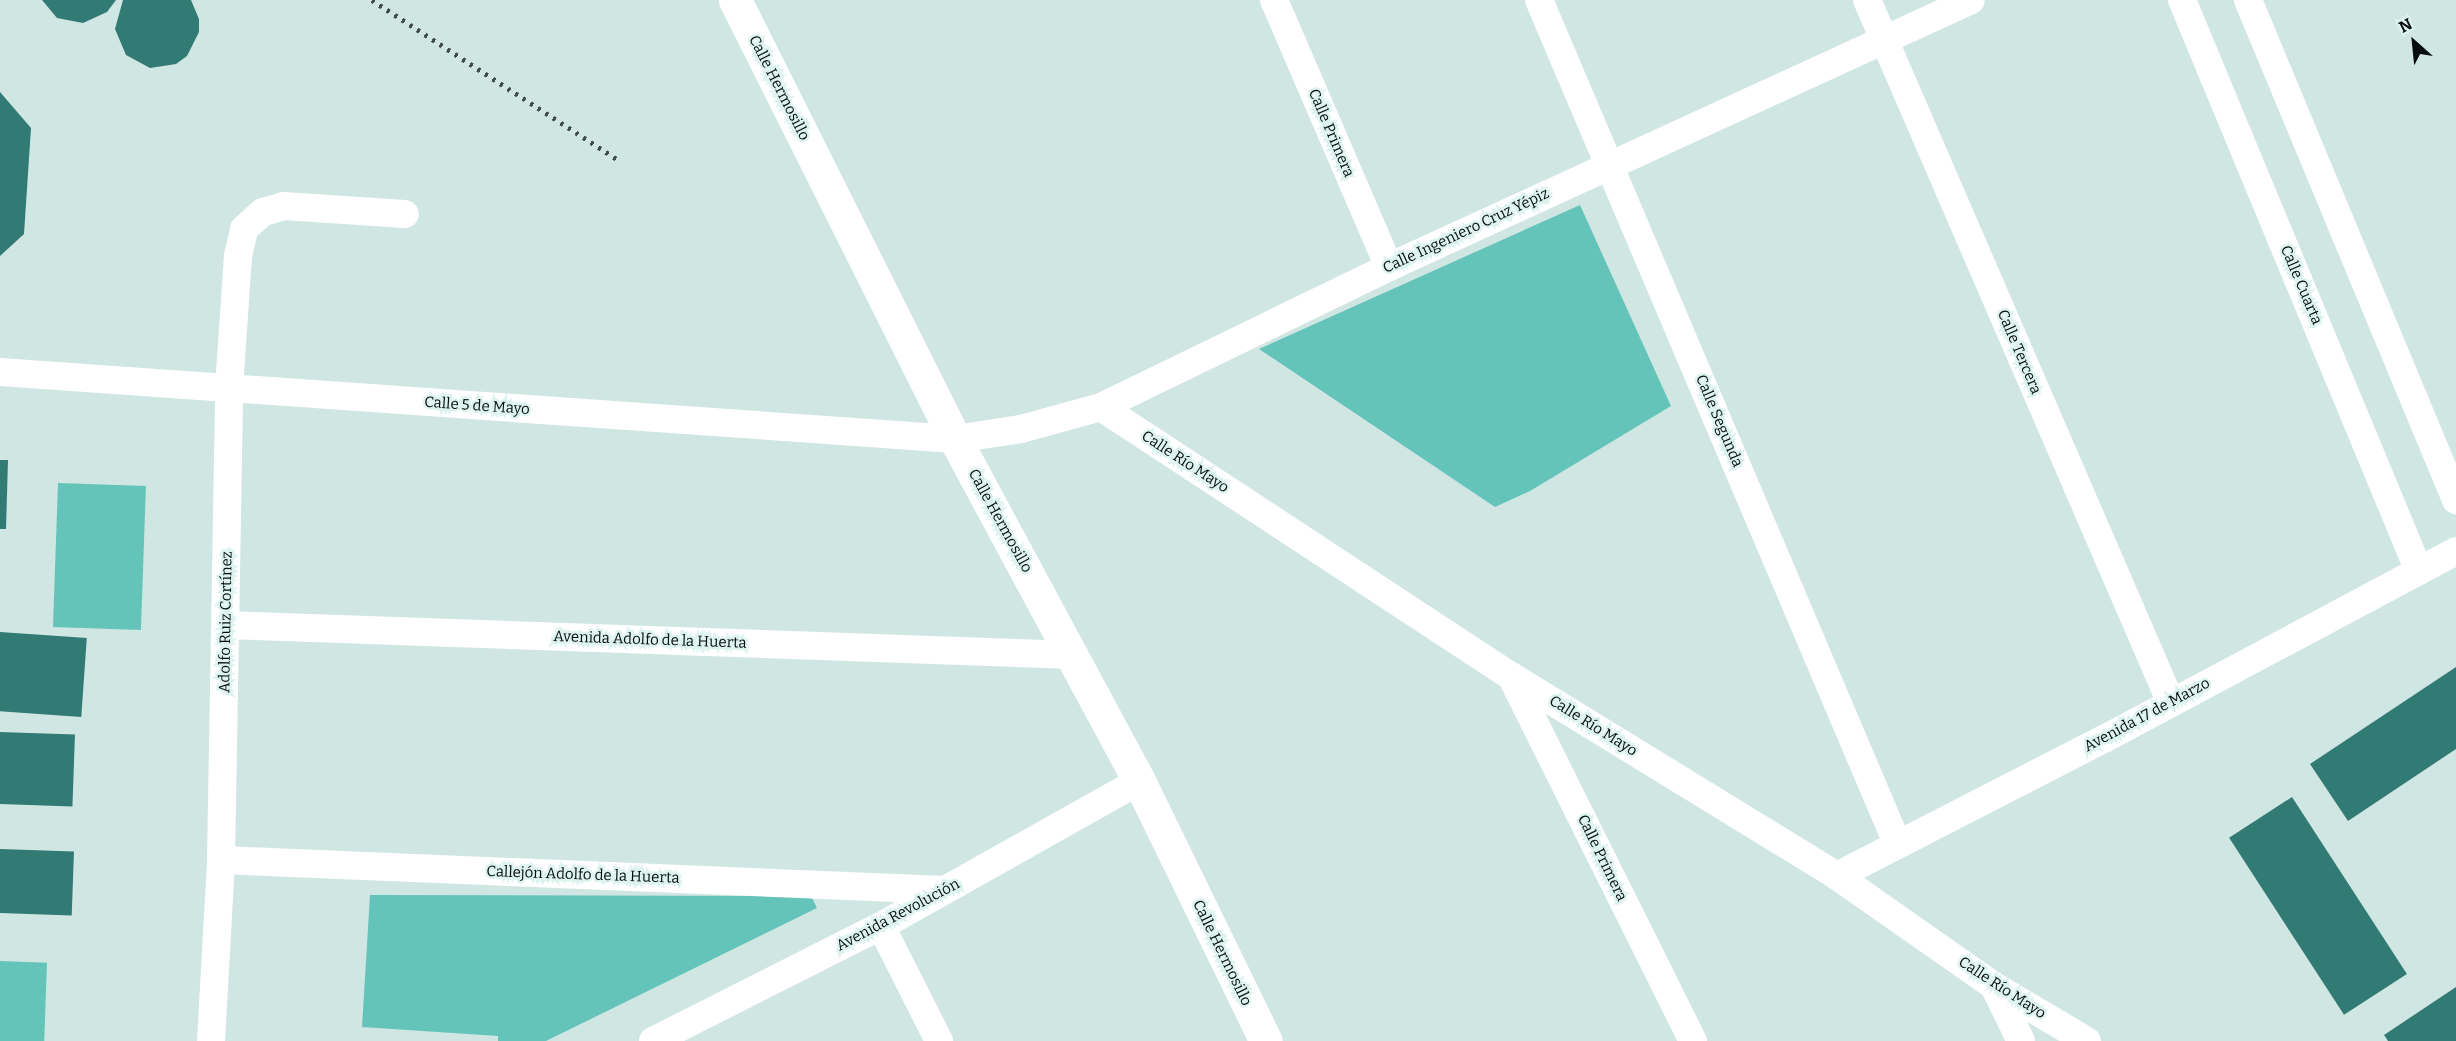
<!DOCTYPE html>
<html>
<head>
<meta charset="utf-8">
<style>
	body { margin:0 }
	#map { position:relative; width:2456px; height:1041px; overflow:hidden; background:#d0e6e3; font-family:Bitter,serif }
	div>[style] { position:absolute }
	[style*='--x'] { left:calc(var(--x)*1px); top:calc(var(--y)*1px); width:calc(var(--w)*1px); rotate:calc(var(--a)*1deg) }
	.green>* { inset:0; background:#65c4ba; transform-origin:0 0 }
	.building>* { inset:0; background:#327b74; transform-origin:0 0 }
	.minor>* { height:28px; margin:-14px; padding:0 14px; transform-origin:14px; border-radius:14px; background:#fff }
	.tertiary>* { height:33px; margin:-16.5px; padding:0 16.5px; transform-origin:16.5px; border-radius:16.5px; background:#fff }
	.rail>* { height:4.5px; margin-top:-2.25px; transform-origin:0; background:repeating-linear-gradient(90deg,#414d4b 0 3px,transparent 0 9px) }
	span { translate:-50% -50%; white-space:nowrap; text-align:center; line-height:1.15; -webkit-text-stroke:5px #ddf3f0; paint-order:stroke }
	.street-label { font-size:15px; color:#060d0c }
	.north { position:absolute; left:2384px; top:12px; width:60px; height:60px; -webkit-text-stroke:4px #ddf3f0; paint-order:stroke; rotate:333deg; font-size:16px; font-weight:700; line-height:24px; text-align:center; color:#060d0c }
	.north::after { content:''; display:block; margin:auto; width:21px; height:27px; background:#060d0c; clip-path:polygon(50% 0,100% 100%,50% 72%,0 100%) }
</style>
</head>
<body>
<div id="map">
	<div class="green">
		<i style="clip-path:polygon(1580px 205px,1671px 406px,1530px 491px,1495px 507px,1259px 349px)"></i>
		<i style="left:58px;top:483px;width:88px;height:144px;rotate:2deg"></i>
		<i style="clip-path:polygon(370px 895px,811px 896px,817px 908px,546px 1041px,498px 1041px,498px 1036px,362px 1027px)"></i>
		<i style="left:0;top:961px;width:47px;height:80px;rotate:2deg"></i>
	</div>
	<div class="building">
		<i style="clip-path:polygon(42px 0,116px 0,107px 12px,83px 23px,57px 18px)"></i>
		<i style="clip-path:polygon(123px 0,191px 0,199px 19px,199px 32px,187px 56px,176px 64px,150px 68px,126px 55px,115px 29px)"></i>
		<i style="clip-path:polygon(0 92px,31px 128px,24px 234px,0 256px)"></i>
		<i style="clip-path:polygon(0 460px,8px 460px,6px 529px,0 529px)"></i>
		<i style="left:0;top:632px;width:87px;height:79px;rotate:4deg"></i>
		<i style="clip-path:polygon(2456px 667px,2456px 749px,2348px 821px,2310px 764px)"></i>
		<i style="left:0;top:732px;width:75px;height:72px;rotate:2deg"></i>
		<i style="left:2292px;top:797px;width:211px;height:75px;rotate:57deg"></i>
		<i style="left:0;top:849px;width:74px;height:64px;rotate:2deg"></i>
		<i style="clip-path:polygon(2456px 987px,2456px 1041px,2388px 1041px,2384px 1035px)"></i>
	</div>
	<div class="minor">
		<i style="--x:1274;--y:0;--w:291;--a:66.7"></i>
		<i style="--x:1539;--y:0;--w:916;--a:66.99"></i>
		<i style="--x:1867;--y:0;--w:766;--a:66.61"></i>
		<i style="--x:2182;--y:0;--w:618;--a:67.46"></i>
		<i style="--x:2248;--y:0;--w:542;--a:67.41"></i>
		<i style="--x:0;--y:372;--w:957;--a:4.01"></i>
		<i style="--x:955;--y:439;--w:67;--a:-8.6"></i>
		<i style="--x:1021;--y:429;--w:83;--a:-15.4"></i>
		<i style="--x:1101;--y:407;--w:320;--a:-25.9"></i>
		<i style="--x:1389;--y:267;--w:640;--a:-24.64"></i>
		<i style="--x:1101;--y:407;--w:490;--a:33.3"></i>
		<i style="--x:1511;--y:676;--w:382;--a:31.5"></i>
		<i style="--x:1837;--y:876;--w:192;--a:35"></i>
		<i style="--x:1994;--y:986;--w:108;--a:30.6"></i>
		<i style="--x:226;--y:625;--w:849;--a:2.03"></i>
		<i style="--x:1511;--y:676;--w:408;--a:63.5"></i>
		<i style="--x:221;--y:860;--w:725;--a:2.37"></i>
		<i style="--x:1837;--y:876;--w:300;--a:-27.2"></i>
		<i style="--x:2104;--y:739;--w:399;--a:-28.1"></i>
		<i style="--x:881;--y:926;--w:129;--a:63.2"></i>
		<i style="--x:1994;--y:986;--w:61;--a:63.9"></i>
		<i style="--x:211;--y:1041;--w:181;--a:-86.8"></i>
		<i style="--x:221;--y:860;--w:472;--a:-89"></i>
		<i style="--x:229;--y:388;--w:132;--a:-86.1"></i>
		<i style="--x:238;--y:256;--w:28;--a:-77"></i>
		<i style="--x:244;--y:229;--w:25;--a:-42"></i>
		<i style="--x:263;--y:212;--w:22;--a:-16"></i>
		<i style="--x:284;--y:206;--w:121;--a:3.8"></i>
		<i style="--x:653;--y:1041;--w:255;--a:-26.8"></i>
		<i style="--x:881;--y:926;--w:296;--a:-29.3"></i>
	</div>
	<div class="tertiary">
		<i style="--x:735;--y:0;--w:491;--a:63.4"></i>
		<i style="--x:955;--y:439;--w:388;--a:61.7"></i>
		<i style="--x:1139;--y:781;--w:289;--a:64"></i>
	</div>
	<div class="rail">
		<i style="--x:372;--y:0;--w:292;--a:33"></i>
	</div>
	<div class="street-label">
		<span style="left:779px;top:88px;rotate:63deg">Calle Hermosillo</span>
		<span style="left:1331px;top:133px;rotate:67deg">Calle Primera</span>
		<span style="left:1466px;top:231px;rotate:-25deg">Calle Ingeniero Cruz Yépiz</span>
		<span style="left:2301px;top:285px;rotate:67deg">Calle Cuarta</span>
		<span style="left:2019px;top:352px;rotate:67deg">Calle Tercera</span>
		<span style="left:477px;top:406px;rotate:4deg">Calle 5 de Mayo</span>
		<span style="left:1719px;top:421px;rotate:67deg">Calle Segunda</span>
		<span style="left:1185px;top:462px;rotate:33deg">Calle Río Mayo</span>
		<span style="left:1000px;top:521px;rotate:61deg">Calle Hermosillo</span>
		<span style="left:226px;top:622px;rotate:-89deg">Adolfo Ruiz Cortínez</span>
		<span style="left:650px;top:640px;rotate:2deg">Avenida Adolfo de la Huerta</span>
		<span style="left:2147px;top:715px;rotate:-28deg">Avenida 17 de Marzo</span>
		<span style="left:1593px;top:726px;rotate:32deg">Calle Río Mayo</span>
		<span style="left:1602px;top:858px;rotate:64deg">Calle Primera</span>
		<span style="left:583px;top:875px;rotate:2deg">Callejón Adolfo de la Huerta</span>
		<span style="left:898px;top:915px;rotate:-28deg">Avenida Revolución</span>
		<span style="left:1222px;top:953px;rotate:64deg">Calle Hermosillo</span>
		<span style="left:2002px;top:988px;rotate:33deg">Calle Río Mayo</span>
	</div>
	<div class="north">N</div>
</div>
</body>
</html>
